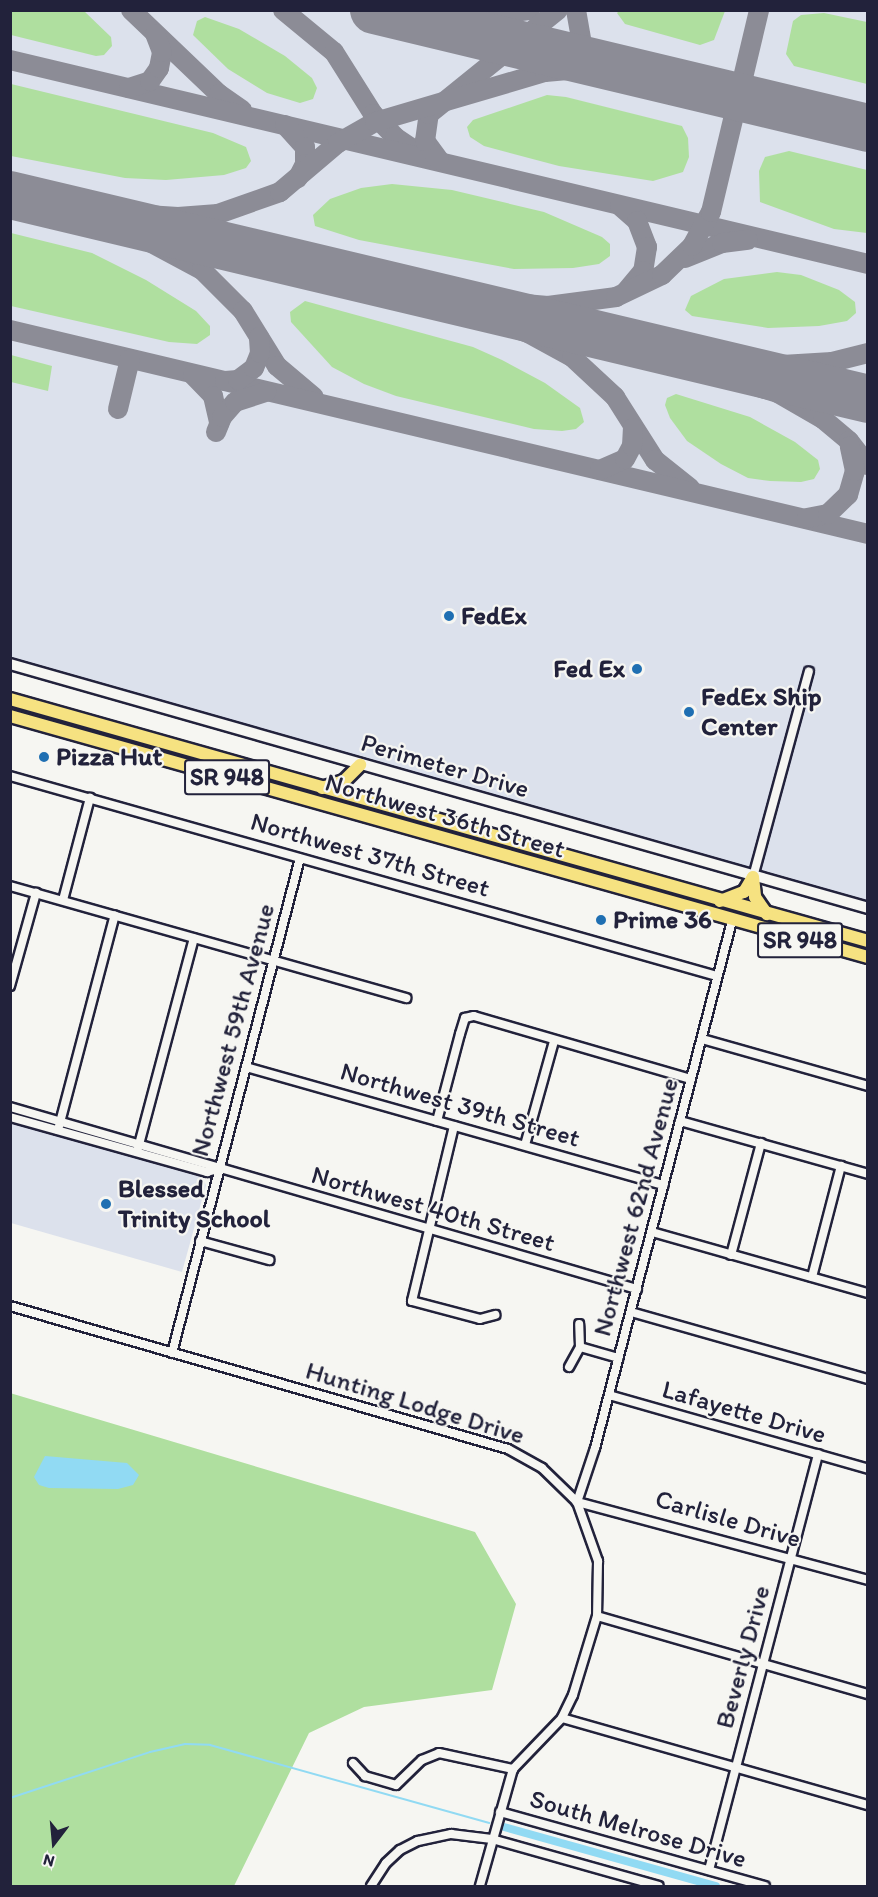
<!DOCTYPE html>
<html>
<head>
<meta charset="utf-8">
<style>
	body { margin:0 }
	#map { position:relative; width:878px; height:1897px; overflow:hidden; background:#f6f6f2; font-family:Itim,sans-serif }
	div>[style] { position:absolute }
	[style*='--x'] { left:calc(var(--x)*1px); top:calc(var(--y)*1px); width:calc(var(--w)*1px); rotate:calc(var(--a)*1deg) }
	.built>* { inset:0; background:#dce1ec }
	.green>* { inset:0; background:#afdf9f }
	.water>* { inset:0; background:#91daf3 }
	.stream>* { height:2px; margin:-1px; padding:0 1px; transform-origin:1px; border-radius:1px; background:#91daf3 }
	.canal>* { height:8px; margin:-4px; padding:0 4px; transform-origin:4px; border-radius:4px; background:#91daf3 }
	.taxiway>* { height:20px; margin:-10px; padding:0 10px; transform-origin:10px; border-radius:10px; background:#8c8c96 }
	.runway>* { height:48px; margin:-24px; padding:0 24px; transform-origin:24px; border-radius:24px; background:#8c8c96 }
	.roads { filter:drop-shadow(2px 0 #22223b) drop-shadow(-2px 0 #22223b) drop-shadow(0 2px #22223b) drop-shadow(0 -2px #22223b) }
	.minor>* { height:8px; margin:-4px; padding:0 4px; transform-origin:4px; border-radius:4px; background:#f6f6f2 }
	.tertiary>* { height:10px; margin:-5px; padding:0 5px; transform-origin:5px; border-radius:5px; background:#f6f6f2 }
	.primary>* { height:12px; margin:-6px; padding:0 6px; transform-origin:6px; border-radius:6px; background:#f6e281 }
	.dots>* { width:16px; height:16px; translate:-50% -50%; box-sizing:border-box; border:3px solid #f6f6f2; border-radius:50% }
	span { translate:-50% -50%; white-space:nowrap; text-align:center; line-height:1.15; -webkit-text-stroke:4.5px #f6f6f2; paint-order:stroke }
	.shield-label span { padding:2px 4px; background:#f6f6f2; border:2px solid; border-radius:4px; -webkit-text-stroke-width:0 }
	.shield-label { font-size:24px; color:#22223b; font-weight:700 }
	.poi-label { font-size:26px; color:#22223b; font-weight:700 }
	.left { translate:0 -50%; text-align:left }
	.right { translate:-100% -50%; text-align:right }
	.street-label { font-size:26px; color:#22223b }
	.frame { position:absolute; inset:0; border:12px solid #22223b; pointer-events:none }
	.north { position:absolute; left:24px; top:1813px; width:60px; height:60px; -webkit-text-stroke:4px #f6f6f2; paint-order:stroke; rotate:196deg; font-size:16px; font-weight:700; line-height:24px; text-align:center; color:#22223b }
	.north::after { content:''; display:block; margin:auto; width:21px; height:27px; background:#22223b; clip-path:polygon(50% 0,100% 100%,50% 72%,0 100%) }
</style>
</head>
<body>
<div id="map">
	<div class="built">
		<i style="clip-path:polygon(10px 11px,867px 11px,867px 901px,11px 658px)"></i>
		<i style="clip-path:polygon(10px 1122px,202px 1177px,206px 1185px,182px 1272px,11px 1223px)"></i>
	</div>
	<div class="green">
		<i style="clip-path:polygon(11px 10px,84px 11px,111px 37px,112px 46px,104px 55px,96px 56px,11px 35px)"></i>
		<i style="clip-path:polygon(620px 10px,725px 10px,725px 11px,714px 40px,700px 45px,625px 24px,617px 13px)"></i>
		<i style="clip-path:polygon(824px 13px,867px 22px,867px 84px,794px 66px,786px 54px,793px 21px,801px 15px)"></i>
		<i style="clip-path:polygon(205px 17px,239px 29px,285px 56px,312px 78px,317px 88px,313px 99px,300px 103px,267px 93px,228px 69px,193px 35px,197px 21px)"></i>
		<i style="clip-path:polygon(11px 84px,213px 133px,246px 147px,251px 161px,246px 168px,224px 175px,166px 180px,125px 178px,11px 156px)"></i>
		<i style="clip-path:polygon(547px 95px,566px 97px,682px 126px,688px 138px,689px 157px,683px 172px,653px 181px,559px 166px,484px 146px,470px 137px,467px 127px,473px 120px)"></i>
		<i style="clip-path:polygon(789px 151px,867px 170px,867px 233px,834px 229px,760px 202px,759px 171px,765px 157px)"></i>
		<i style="clip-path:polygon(392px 184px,452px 190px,544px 212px,602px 237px,610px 244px,610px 256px,599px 264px,573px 268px,514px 269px,359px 240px,315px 226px,313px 215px,330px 199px,361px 188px)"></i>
		<i style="clip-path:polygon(11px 233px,92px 253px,146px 280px,196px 311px,210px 326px,210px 335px,197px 344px,169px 342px,11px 306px)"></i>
		<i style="clip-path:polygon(777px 272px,801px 275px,839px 290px,855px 302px,856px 313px,847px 321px,819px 326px,768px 328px,692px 316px,685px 310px,691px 296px,724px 279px)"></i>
		<i style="clip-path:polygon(305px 301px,473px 347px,502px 360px,545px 383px,580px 408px,584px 422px,576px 429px,562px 431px,534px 429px,396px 396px,364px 384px,332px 367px,291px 322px,290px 312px)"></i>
		<i style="clip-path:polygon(11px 355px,52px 366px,48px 391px,11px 382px)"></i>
		<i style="clip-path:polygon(676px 394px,750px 417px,795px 442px,818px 460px,820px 469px,814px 479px,801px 482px,770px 481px,748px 478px,721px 464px,687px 441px,670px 418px,665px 405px,667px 398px)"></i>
		<i style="clip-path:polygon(10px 1393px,475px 1532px,516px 1604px,492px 1690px,364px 1707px,309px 1733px,234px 1886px,11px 1886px)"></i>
	</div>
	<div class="water">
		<i style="clip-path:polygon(45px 1456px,127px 1463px,139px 1475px,133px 1485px,118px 1489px,49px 1488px,39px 1485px,34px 1477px)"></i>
	</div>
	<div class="stream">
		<i style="--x:10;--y:1798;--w:147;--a:-18.2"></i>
		<i style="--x:150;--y:1752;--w:36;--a:-13"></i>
		<i style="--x:185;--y:1744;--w:25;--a:2"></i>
		<i style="--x:210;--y:1745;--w:290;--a:15.6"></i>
	</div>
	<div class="canal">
		<i style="--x:504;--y:1827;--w:220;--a:15.6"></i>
	</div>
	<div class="taxiway">
		<i style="--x:131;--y:10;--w:122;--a:43.7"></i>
		<i style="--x:219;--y:94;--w:28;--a:35"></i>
		<i style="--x:283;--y:10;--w:66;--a:39.5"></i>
		<i style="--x:334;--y:52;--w:73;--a:57.8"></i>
		<i style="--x:373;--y:114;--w:32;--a:46"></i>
		<i style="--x:395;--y:137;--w:27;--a:34"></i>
		<i style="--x:394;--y:10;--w:78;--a:5.1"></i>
		<i style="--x:472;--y:17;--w:58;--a:-6.9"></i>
		<i style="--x:576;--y:10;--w:35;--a:80"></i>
		<i style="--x:582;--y:44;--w:35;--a:39"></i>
		<i style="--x:10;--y:60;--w:882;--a:13.37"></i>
		<i style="--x:129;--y:88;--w:22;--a:-18"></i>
		<i style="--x:150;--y:81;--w:16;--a:-55"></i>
		<i style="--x:159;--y:68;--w:16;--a:-79"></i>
		<i style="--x:162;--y:52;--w:19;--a:-111"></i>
		<i style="--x:285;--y:125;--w:30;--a:48"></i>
		<i style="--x:305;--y:147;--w:17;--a:90"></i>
		<i style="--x:305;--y:164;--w:16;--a:117"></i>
		<i style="--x:439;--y:160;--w:24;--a:-126"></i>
		<i style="--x:425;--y:141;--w:27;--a:-82"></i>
		<i style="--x:429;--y:114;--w:166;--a:-38.9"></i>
		<i style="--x:10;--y:193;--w:123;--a:9.8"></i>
		<i style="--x:131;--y:214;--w:47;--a:3.7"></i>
		<i style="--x:178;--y:217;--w:40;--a:-4.3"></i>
		<i style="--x:218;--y:214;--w:66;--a:-19.5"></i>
		<i style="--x:280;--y:192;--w:76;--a:-40.2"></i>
		<i style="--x:338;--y:143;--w:43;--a:-29.6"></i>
		<i style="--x:375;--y:122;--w:177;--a:-16.4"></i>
		<i style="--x:545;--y:72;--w:37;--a:-5"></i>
		<i style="--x:582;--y:69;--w:57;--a:5"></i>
		<i style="--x:620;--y:206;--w:23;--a:41"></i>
		<i style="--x:637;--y:221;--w:28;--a:69"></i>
		<i style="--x:647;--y:247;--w:24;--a:99"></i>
		<i style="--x:643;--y:271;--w:26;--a:130"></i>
		<i style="--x:76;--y:216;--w:72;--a:18.7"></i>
		<i style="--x:144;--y:239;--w:66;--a:28.1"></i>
		<i style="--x:202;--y:270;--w:58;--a:45"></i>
		<i style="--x:243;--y:311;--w:65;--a:58.3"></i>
		<i style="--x:277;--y:366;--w:48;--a:40"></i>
		<i style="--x:685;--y:258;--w:40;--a:-22"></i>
		<i style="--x:722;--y:243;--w:26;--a:-7"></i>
		<i style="--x:353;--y:277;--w:140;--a:9.9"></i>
		<i style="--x:491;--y:301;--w:57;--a:5"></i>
		<i style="--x:548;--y:306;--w:69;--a:-7.5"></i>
		<i style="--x:616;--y:297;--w:51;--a:-25.6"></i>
		<i style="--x:662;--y:275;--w:42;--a:-44"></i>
		<i style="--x:692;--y:246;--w:39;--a:-61"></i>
		<i style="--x:711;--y:212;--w:208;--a:-76.6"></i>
		<i style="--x:452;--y:306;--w:81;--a:19.6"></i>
		<i style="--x:528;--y:333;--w:50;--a:28.6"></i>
		<i style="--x:572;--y:357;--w:59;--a:42.9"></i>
		<i style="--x:615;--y:397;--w:75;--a:57.6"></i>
		<i style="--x:655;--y:460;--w:45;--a:38.7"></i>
		<i style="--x:10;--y:330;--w:882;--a:13.37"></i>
		<i style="--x:598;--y:335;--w:189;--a:17.9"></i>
		<i style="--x:778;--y:393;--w:52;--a:30"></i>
		<i style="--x:823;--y:419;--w:34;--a:40"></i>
		<i style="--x:849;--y:441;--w:31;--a:52"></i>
		<i style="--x:695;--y:353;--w:88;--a:7.9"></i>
		<i style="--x:782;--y:365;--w:50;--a:-3.4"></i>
		<i style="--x:832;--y:362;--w:37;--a:-14"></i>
		<i style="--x:193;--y:375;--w:29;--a:46"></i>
		<i style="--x:213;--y:396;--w:28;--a:77"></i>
		<i style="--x:225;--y:381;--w:13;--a:-4"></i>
		<i style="--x:238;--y:380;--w:20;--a:-37"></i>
		<i style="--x:254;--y:368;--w:16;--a:-68"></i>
		<i style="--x:260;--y:353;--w:16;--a:-94"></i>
		<i style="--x:118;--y:409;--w:51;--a:-76.5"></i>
		<i style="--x:216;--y:432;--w:16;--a:-68"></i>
		<i style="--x:222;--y:417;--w:20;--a:-49"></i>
		<i style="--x:235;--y:402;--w:33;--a:-18"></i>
		<i style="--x:600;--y:470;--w:27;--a:-24"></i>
		<i style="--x:625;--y:459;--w:15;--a:-62"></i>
		<i style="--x:632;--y:446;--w:18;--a:-87"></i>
		<i style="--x:807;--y:518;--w:21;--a:-11"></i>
		<i style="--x:828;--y:514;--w:28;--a:-44"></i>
		<i style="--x:848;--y:495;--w:25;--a:-74"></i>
		<i style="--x:855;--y:471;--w:25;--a:-102"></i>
	</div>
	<div class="runway">
		<i style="--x:374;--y:10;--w:508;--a:13.43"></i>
		<i style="--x:10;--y:195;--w:882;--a:13.37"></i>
	</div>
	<div class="roads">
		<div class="minor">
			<i style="--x:10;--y:776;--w:735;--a:15.8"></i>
			<i style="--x:753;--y:877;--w:213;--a:-74.8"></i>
			<i style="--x:10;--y:886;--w:412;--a:15.8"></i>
			<i style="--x:63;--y:900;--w:106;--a:-75.2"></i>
			<i style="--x:732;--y:921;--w:545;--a:104.57"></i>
			<i style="--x:595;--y:1448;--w:57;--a:108.4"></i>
			<i style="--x:577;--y:1502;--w:301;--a:15"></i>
			<i style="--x:10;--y:986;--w:97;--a:-74.4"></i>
			<i style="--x:702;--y:1039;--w:173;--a:15.8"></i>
			<i style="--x:246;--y:1067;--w:434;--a:15.8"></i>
			<i style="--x:10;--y:1107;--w:653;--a:16.19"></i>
			<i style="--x:10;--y:1117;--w:205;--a:15.6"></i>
			<i style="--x:207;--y:1172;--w:11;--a:-15"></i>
			<i style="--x:437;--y:1121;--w:90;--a:-75.2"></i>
			<i style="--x:460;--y:1034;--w:17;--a:-73"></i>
			<i style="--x:465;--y:1018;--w:9;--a:-13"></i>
			<i style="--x:474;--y:1016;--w:226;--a:16.2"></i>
			<i style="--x:680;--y:1121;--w:195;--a:15.7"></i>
			<i style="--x:454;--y:1126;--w:180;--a:103.5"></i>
			<i style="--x:412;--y:1301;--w:70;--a:14.8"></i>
			<i style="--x:480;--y:1319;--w:16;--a:-15"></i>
			<i style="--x:58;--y:1130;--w:222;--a:-75.2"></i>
			<i style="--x:525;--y:1145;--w:108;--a:-74.4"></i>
			<i style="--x:137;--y:1152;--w:221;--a:-75.1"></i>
			<i style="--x:652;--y:1232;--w:224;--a:15.8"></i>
			<i style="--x:200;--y:1241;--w:72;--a:15.4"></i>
			<i style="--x:731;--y:1255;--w:116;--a:-75"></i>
			<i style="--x:812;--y:1277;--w:115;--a:-75.4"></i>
			<i style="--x:10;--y:1306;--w:518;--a:16.02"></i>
			<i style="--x:508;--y:1449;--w:39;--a:29"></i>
			<i style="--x:542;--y:1468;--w:49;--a:44.2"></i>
			<i style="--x:577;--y:1502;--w:63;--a:70.4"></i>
			<i style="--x:598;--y:1561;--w:55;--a:91"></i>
			<i style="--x:597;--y:1616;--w:83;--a:106.9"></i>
			<i style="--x:573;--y:1695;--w:25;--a:116"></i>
			<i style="--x:562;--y:1718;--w:71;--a:133.9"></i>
			<i style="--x:513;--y:1769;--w:122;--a:105.8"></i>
			<i style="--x:631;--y:1312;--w:246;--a:15.8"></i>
			<i style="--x:580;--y:1347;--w:40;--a:16"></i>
			<i style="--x:172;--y:1353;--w:511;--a:-75.5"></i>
			<i style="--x:569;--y:1367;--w:23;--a:-61"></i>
			<i style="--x:580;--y:1347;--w:23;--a:-92"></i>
			<i style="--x:609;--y:1395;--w:269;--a:15.9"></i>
			<i style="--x:597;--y:1616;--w:282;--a:16.1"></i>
			<i style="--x:562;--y:1718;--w:318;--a:15.9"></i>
			<i style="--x:353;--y:1763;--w:18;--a:47"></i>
			<i style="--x:365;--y:1776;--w:32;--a:16"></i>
			<i style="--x:396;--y:1785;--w:36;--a:-44"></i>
			<i style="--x:422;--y:1760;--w:18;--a:-22"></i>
			<i style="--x:439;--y:1753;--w:76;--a:12.2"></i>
			<i style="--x:500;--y:1812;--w:275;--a:15.6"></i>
			<i style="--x:709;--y:1870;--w:430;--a:-75.3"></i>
			<i style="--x:371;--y:1886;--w:27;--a:-57"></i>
			<i style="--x:386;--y:1863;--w:19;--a:-43"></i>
			<i style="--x:400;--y:1850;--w:20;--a:-27"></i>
			<i style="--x:418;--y:1841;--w:34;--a:-12"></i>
			<i style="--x:451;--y:1834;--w:41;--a:7"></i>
			<i style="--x:492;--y:1839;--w:173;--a:15.7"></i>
		</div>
		<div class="tertiary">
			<i style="--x:10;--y:664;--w:892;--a:15.87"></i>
		</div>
		<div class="primary">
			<i style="--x:10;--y:699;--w:891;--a:15.75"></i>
			<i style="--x:10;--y:716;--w:891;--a:15.69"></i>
			<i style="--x:322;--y:788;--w:23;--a:-18"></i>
			<i style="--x:344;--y:781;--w:23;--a:-45"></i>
			<i style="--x:753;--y:877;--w:20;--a:84"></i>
			<i style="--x:755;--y:897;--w:21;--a:55"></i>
			<i style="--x:720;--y:901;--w:26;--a:-21"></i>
			<i style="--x:744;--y:892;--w:17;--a:-59"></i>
		</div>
	</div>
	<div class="dots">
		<i style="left:449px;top:616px;background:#1f6fb2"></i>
		<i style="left:637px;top:669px;background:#1f6fb2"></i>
		<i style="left:689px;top:712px;background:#1f6fb2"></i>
		<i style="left:44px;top:757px;background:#1f6fb2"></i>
		<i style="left:601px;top:920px;background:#1f6fb2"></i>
		<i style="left:106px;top:1204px;background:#1f6fb2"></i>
	</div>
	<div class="shield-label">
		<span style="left:227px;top:777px">SR 948</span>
		<span style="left:800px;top:940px">SR 948</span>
	</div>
	<div class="poi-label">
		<span class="left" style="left:461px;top:616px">FedEx</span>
		<span class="right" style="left:625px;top:669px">Fed Ex</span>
		<span class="left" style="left:701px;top:712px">FedEx Ship<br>Center</span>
		<span class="left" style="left:56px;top:757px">Pizza Hut</span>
		<span class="left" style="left:613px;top:920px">Prime 36</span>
		<span class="left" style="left:118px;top:1204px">Blessed<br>Trinity School</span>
	</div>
	<div class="street-label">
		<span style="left:445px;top:766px;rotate:16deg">Perimeter Drive</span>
		<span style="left:445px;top:816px;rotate:16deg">Northwest 36th Street</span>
		<span style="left:370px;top:855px;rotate:16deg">Northwest 37th Street</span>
		<span style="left:233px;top:1030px;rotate:-75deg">Northwest 59th Avenue</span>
		<span style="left:460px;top:1105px;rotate:16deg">Northwest 39th Street</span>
		<span style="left:636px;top:1207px;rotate:-75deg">Northwest 62nd Avenue</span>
		<span style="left:433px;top:1209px;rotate:16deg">Northwest 40th Street</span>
		<span style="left:415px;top:1403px;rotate:17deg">Hunting Lodge Drive</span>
		<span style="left:744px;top:1412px;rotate:16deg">Lafayette Drive</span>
		<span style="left:728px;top:1519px;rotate:16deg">Carlisle Drive</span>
		<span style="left:743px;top:1657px;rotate:-75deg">Beverly Drive</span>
		<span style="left:638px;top:1829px;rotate:16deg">South Melrose Drive</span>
	</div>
	<div class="frame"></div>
	<div class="north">N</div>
</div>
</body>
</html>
